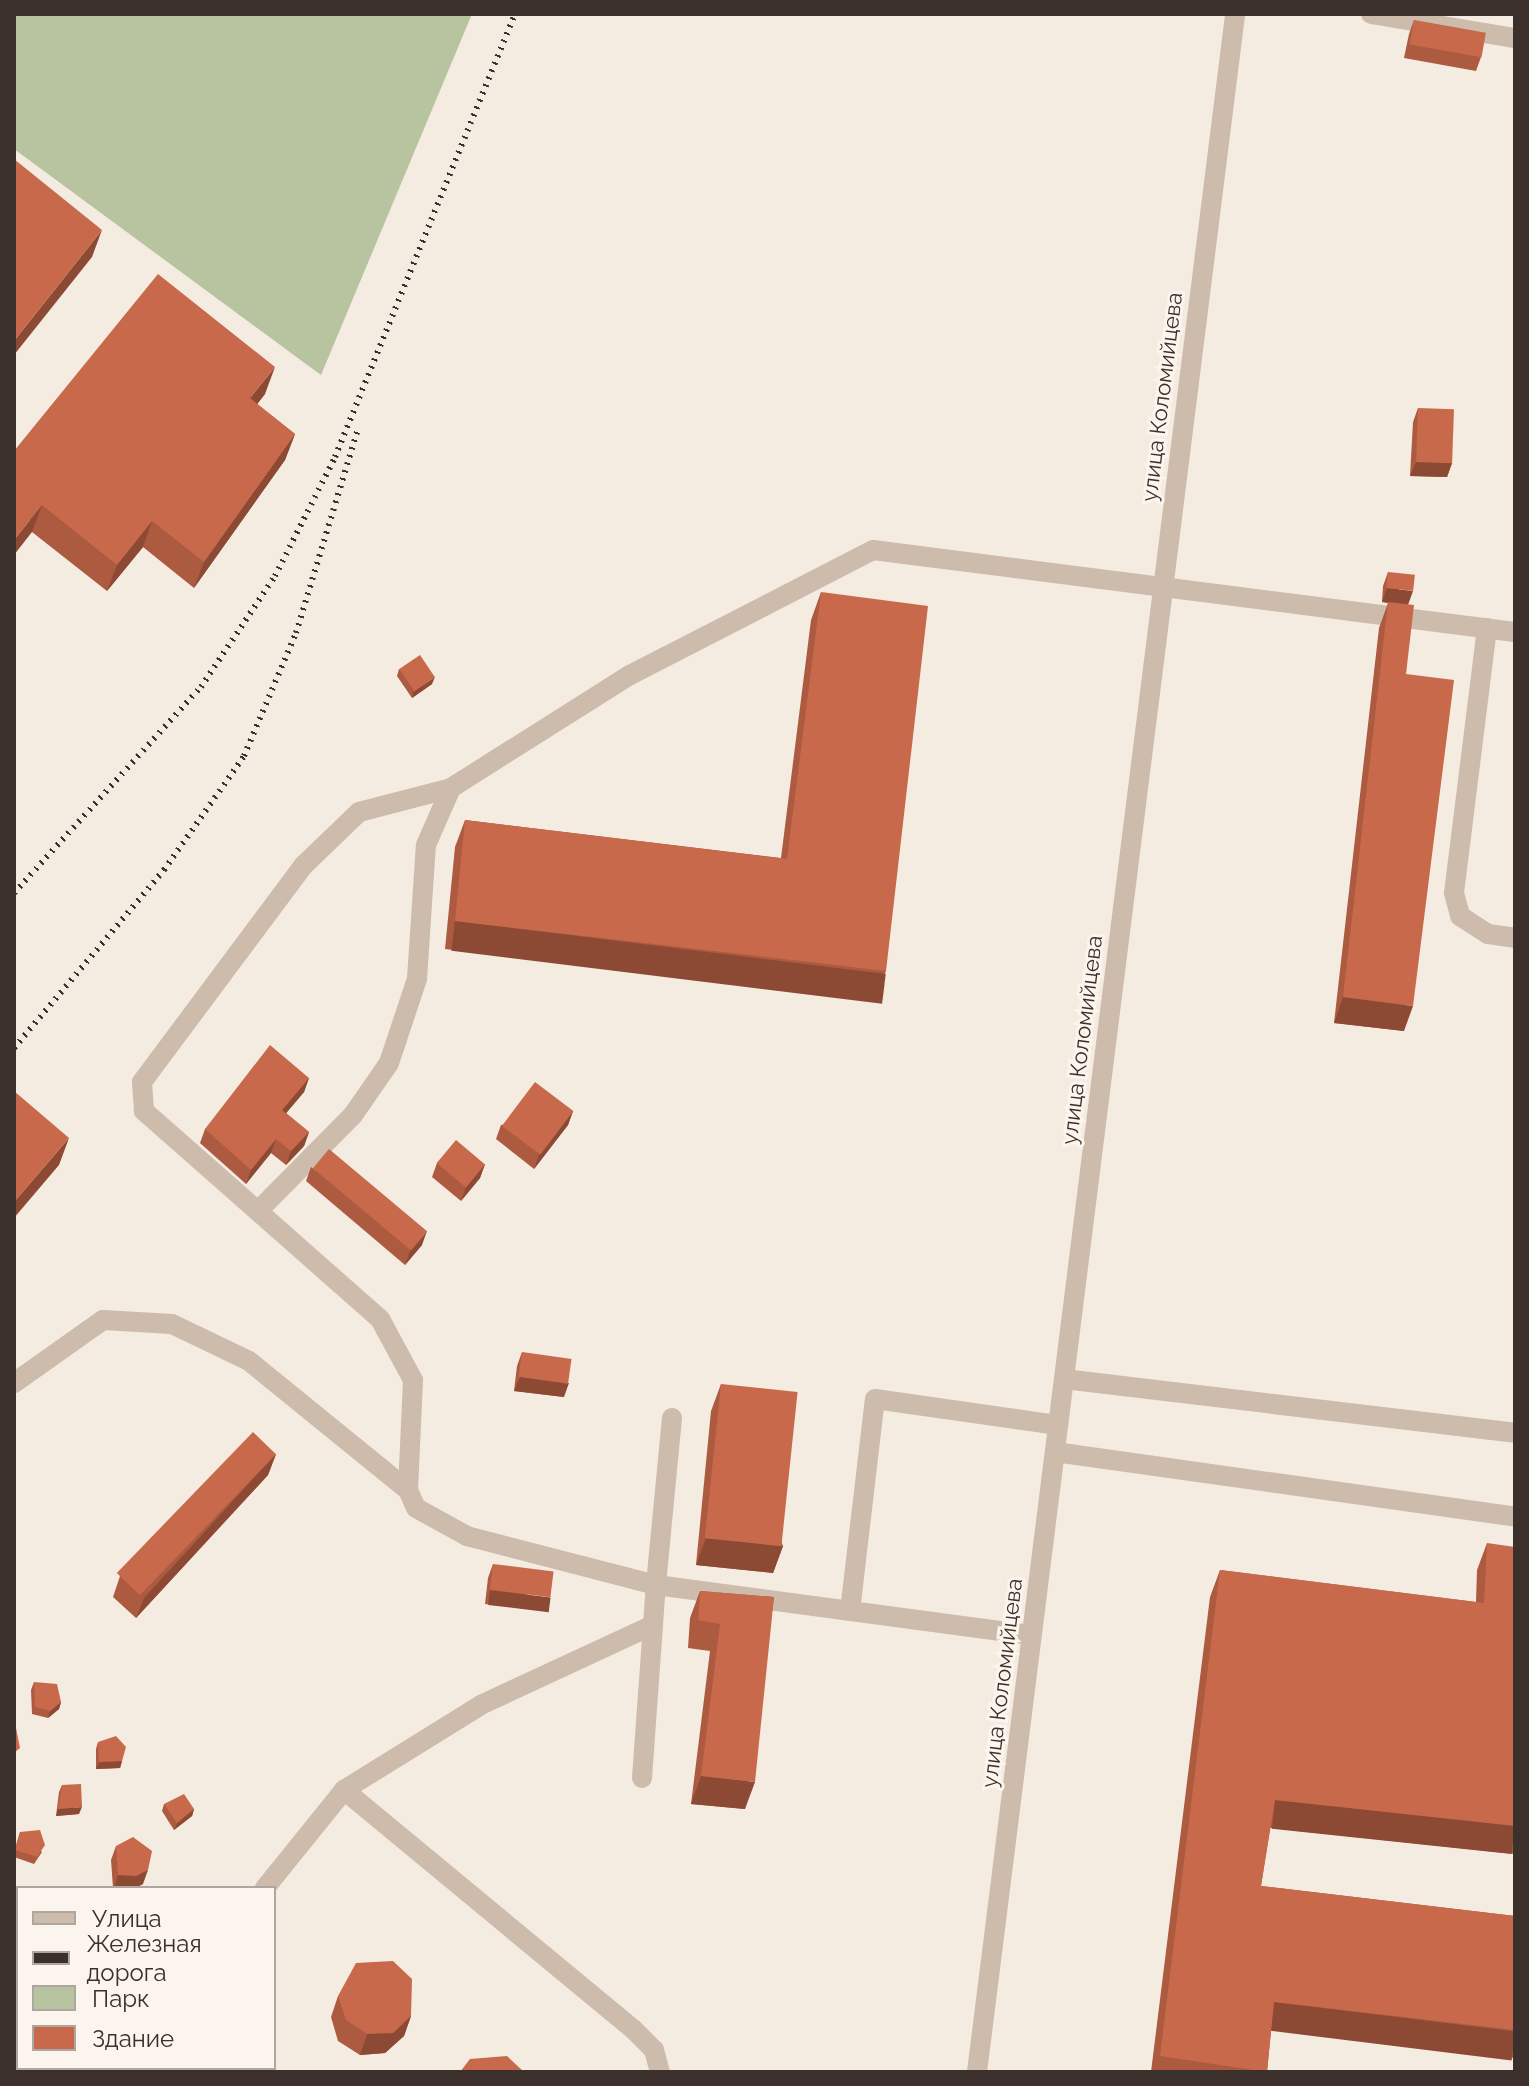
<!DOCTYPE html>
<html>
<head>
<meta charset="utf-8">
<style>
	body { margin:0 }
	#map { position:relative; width:1529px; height:2086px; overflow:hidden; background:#f4ebe1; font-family:Raleway,sans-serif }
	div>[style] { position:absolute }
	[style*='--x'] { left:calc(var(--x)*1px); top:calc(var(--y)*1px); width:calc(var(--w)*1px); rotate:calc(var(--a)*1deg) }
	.green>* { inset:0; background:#b8c4a0 }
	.minor>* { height:20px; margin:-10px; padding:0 10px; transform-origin:10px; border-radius:10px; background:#cdbbac }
	.rail>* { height:6px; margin-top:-3px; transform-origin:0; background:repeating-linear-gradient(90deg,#3b302b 0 2px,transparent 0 8px) }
	.wall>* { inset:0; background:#ac5a40; transform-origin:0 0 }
	.shaded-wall>* { inset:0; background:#8c4a34; transform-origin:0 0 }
	.building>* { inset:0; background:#c8694b; transform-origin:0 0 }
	span { translate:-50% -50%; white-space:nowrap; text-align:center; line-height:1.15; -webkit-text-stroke:6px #fbf5ee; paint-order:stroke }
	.street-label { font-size:22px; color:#3b302b }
	.frame { position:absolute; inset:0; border:16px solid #3b302b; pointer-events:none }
	.legend { position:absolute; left:16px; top:1886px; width:260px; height:184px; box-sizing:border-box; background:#fbf5ee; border:2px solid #aea6a0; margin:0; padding:10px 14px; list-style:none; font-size:24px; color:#3b302b }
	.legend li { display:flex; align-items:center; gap:16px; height:40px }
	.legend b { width:40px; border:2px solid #aea6a0 }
</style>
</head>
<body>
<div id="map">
	<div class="green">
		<i style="clip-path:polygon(14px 14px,472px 14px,321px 375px,14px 149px)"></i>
	</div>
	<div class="minor">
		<i style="--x:1371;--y:14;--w:146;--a:9.5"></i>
		<i style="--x:1487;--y:628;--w:267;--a:97.1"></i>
		<i style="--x:1454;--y:893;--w:24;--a:75"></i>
		<i style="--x:1460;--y:916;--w:33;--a:33"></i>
		<i style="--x:1488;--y:934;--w:27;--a:8"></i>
		<i style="--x:261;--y:1208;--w:131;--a:-45.3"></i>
		<i style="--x:353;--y:1115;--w:63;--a:-55.3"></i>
		<i style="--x:389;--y:1063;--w:89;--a:-71.6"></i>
		<i style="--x:417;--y:979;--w:134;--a:-86.2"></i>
		<i style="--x:426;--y:845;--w:62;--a:-66.3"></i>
		<i style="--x:1064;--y:1379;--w:454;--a:6.8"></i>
		<i style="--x:14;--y:1383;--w:109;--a:-35.3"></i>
		<i style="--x:103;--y:1320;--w:69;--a:3.3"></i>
		<i style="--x:172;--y:1324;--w:85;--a:25.7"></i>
		<i style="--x:249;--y:1361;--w:205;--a:39.1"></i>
		<i style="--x:672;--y:1418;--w:168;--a:95.5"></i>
		<i style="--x:656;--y:1585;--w:195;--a:-165.5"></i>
		<i style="--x:467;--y:1536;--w:58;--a:-151.2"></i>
		<i style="--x:416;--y:1508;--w:20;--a:-114"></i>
		<i style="--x:408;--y:1490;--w:110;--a:-87.4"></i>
		<i style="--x:413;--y:1380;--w:69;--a:-118.4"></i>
		<i style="--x:380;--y:1319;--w:315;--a:-138.6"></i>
		<i style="--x:144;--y:1111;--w:29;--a:-94"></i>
		<i style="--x:142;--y:1082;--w:271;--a:-53.3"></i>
		<i style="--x:304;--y:865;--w:76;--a:-43.9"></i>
		<i style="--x:359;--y:812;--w:95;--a:-14.6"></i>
		<i style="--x:451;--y:788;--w:212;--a:-32.3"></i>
		<i style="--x:630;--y:675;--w:273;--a:-27.2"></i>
		<i style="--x:873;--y:550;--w:647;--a:7.28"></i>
		<i style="--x:1055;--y:1452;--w:465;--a:8"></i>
		<i style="--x:850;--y:1611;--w:213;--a:-83.3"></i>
		<i style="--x:875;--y:1399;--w:185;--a:8.1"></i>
		<i style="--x:653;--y:1625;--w:190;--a:155.1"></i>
		<i style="--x:481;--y:1705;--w:161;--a:148.2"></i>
		<i style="--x:344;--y:1790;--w:375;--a:39.6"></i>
		<i style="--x:633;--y:2029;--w:30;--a:45"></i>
		<i style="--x:654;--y:2050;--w:23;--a:75"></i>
		<i style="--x:642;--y:1778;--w:194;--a:-85.9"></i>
		<i style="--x:656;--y:1585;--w:379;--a:7.6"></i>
		<i style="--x:265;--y:1888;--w:126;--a:-51.1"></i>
		<i style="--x:117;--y:2072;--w:6;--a:-45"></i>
		<i style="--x:977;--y:2072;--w:2074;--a:-82.85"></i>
	</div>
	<div class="rail">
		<i style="--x:14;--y:893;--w:278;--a:-47.8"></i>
		<i style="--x:201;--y:687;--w:133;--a:-56.3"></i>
		<i style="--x:275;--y:576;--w:133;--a:-63.2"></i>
		<i style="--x:335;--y:457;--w:478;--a:-67.9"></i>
		<i style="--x:14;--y:1048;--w:233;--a:-49.9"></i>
		<i style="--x:164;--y:870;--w:139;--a:-54.9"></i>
		<i style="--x:244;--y:756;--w:134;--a:-67.1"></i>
		<i style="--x:296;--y:633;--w:213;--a:-73.1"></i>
	</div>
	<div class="wall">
		<i style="clip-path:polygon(1414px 20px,1481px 57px,1476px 71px,1404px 58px,1409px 34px)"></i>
		<i style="clip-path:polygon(265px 394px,257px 404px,295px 434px,285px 460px,194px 588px,143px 547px,107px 591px,32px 532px,14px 451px)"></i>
		<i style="clip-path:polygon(1418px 408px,1452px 463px,1447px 477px,1410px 476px,1413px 422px)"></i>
		<i style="clip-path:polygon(1388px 572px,1408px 604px,1406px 674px,1404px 1031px,1334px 1023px,1379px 628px,1388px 603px,1382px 602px,1383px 586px)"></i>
		<i style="clip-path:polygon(821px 592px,886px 971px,876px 998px,445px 949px,455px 847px,465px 820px,781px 858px,811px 620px)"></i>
		<i style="clip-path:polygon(399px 669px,432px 684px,412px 698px,397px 676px)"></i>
		<i style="clip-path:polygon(309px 1078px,304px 1092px,286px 1113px,309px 1132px,304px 1146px,286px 1165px,271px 1153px,246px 1184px,200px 1143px,205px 1129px)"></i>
		<i style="clip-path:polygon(573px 1111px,568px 1125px,534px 1169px,496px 1139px,501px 1125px)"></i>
		<i style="clip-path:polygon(437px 1163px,485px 1164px,480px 1178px,461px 1201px,432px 1177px)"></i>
		<i style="clip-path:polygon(311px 1167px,422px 1245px,405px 1265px,306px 1181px)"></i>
		<i style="clip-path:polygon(522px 1352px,564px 1397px,514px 1391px,517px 1366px)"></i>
		<i style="clip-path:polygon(721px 1384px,783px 1546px,773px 1573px,696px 1565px,711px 1411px)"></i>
		<i style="clip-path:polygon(276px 1454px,268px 1475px,136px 1618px,113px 1597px,120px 1576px)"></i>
		<i style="clip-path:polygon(1487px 1543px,1515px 1854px,1270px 1828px,1261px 1886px,1515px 1916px,1515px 2058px,1271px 2030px,1267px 2072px,1151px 2072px,1210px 1597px,1220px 1570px,1476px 1602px,1477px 1570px)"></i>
		<i style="clip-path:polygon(493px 1564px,546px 1611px,485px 1604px,488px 1578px)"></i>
		<i style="clip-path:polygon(700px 1591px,774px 1597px,745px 1809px,691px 1804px,710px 1651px,688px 1648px,690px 1618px)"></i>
		<i style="clip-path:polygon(34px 1682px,61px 1702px,59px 1709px,48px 1718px,32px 1714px,31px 1690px)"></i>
		<i style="clip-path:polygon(98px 1742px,122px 1761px,120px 1768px,96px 1769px,96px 1749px)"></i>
		<i style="clip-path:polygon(62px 1785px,79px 1814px,56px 1816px,59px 1792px)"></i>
		<i style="clip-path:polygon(164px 1804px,194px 1809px,192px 1816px,174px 1830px,162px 1811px)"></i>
		<i style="clip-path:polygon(20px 1832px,42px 1852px,34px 1864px,14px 1857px,14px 1852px)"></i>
		<i style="clip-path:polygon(116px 1846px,143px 1884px,135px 1888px,113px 1888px,111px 1860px)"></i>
		<i style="left:18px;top:1966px;width:57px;height:5px;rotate:90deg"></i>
		<i style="clip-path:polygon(338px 1996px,411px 2016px,404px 2036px,385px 2053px,360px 2055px,338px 2041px,331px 2017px)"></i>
	</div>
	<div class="shaded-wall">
		<i style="clip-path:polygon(102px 230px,92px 257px,14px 355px,14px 341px)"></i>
		<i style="clip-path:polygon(275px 367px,265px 394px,241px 425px,250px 398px)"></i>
		<i style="clip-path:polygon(295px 434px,285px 460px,194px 588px,204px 562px)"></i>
		<i style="clip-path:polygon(1416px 462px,1452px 463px,1447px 477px,1410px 476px)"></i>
		<i style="clip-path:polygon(42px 505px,32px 532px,14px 555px,14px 540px)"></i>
		<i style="clip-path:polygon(152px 521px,143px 547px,107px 591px,117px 565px)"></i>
		<i style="clip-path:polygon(1387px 588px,1413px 591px,1408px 605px,1382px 602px)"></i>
		<i style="clip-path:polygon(435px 677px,432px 684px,412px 698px,414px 691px)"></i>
		<i style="left:455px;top:921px;width:434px;height:30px;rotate:7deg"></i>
		<i style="clip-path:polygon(1343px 997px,1413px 1006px,1404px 1031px,1334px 1023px)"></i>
		<i style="clip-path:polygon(309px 1078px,304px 1092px,277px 1124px,282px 1110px)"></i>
		<i style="clip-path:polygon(573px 1111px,568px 1125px,534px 1169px,539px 1155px)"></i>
		<i style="clip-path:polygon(309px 1132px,304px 1146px,286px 1165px,291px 1151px)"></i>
		<i style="clip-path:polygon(69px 1138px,59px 1165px,14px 1218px,14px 1202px)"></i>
		<i style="clip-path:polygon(276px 1139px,271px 1153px,246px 1184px,251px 1170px)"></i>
		<i style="clip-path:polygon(485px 1164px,480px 1178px,461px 1201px,466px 1187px)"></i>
		<i style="clip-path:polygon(427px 1231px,422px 1245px,405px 1265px,410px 1251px)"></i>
		<i style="clip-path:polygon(520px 1377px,569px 1383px,564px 1397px,514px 1391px)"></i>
		<i style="clip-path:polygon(276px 1454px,268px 1475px,136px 1618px,144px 1598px)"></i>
		<i style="clip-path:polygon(706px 1538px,783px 1546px,773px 1573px,696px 1565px)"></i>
		<i style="left:490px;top:1590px;width:61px;height:15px;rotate:7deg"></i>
		<i style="clip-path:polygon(61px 1702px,59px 1709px,48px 1718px,50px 1711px)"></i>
		<i style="clip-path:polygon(122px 1761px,120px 1768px,96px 1769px,99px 1762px)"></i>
		<i style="clip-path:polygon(701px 1776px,755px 1782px,745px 1809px,691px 1804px)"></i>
		<i style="left:1275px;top:1800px;width:241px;height:29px;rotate:6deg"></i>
		<i style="clip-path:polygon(82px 1807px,79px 1814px,56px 1816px,58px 1809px)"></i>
		<i style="clip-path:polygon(194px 1809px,192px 1816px,174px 1830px,177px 1823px)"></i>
		<i style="clip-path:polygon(148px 1870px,143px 1884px,135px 1888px,114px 1888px,118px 1875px)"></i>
		<i style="left:1274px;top:2002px;width:243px;height:29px;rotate:7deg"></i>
		<i style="clip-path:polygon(411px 2016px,404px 2036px,385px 2053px,360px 2055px,367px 2034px)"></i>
	</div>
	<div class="building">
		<i style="left:1414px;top:20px;width:73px;height:25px;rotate:10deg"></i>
		<i style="clip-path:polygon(14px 159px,102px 230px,14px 341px)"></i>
		<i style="clip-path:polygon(158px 274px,275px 367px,250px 398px,295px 434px,204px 562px,152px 521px,117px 565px,42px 505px,14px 540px,14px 451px)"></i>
		<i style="left:1418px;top:408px;width:36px;height:54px;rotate:2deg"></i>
		<i style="left:1388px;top:572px;width:27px;height:16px;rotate:6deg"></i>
		<i style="clip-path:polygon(821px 592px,928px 606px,886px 971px,455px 921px,465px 820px,787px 859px)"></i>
		<i style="clip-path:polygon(1388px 602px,1414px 605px,1406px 674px,1454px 680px,1413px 1006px,1343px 997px)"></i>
		<i style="left:420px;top:655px;width:27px;height:25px;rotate:56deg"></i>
		<i style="clip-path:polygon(270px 1045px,309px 1078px,282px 1110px,309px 1132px,291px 1151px,276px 1139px,251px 1170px,205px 1129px)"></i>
		<i style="left:535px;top:1082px;width:48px;height:55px;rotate:37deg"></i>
		<i style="clip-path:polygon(14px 1091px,69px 1138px,14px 1202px)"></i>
		<i style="left:456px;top:1140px;width:38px;height:30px;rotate:40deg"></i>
		<i style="left:329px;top:1149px;width:128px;height:25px;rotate:40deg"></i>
		<i style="left:522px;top:1352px;width:50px;height:25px;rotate:8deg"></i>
		<i style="left:721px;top:1384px;width:77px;height:155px;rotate:6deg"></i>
		<i style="left:253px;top:1432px;width:32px;height:196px;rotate:44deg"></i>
		<i style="clip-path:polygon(1487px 1543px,1515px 1547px,1515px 1826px,1275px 1800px,1261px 1886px,1515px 1916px,1515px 2030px,1274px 2002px,1267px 2072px,1160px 2056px,1220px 1570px,1484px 1603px)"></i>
		<i style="left:493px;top:1564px;width:61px;height:26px;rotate:7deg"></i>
		<i style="clip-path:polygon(700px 1591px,774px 1597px,755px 1782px,701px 1776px,720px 1624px,698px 1620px)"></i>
		<i style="clip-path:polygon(34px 1682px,57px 1684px,61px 1702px,50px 1711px,35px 1707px)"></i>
		<i style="clip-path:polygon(14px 1728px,16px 1728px,20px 1748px,14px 1753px)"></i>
		<i style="clip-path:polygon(116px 1736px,126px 1747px,122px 1761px,99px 1762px,98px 1742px)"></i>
		<i style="clip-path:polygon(81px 1784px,82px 1807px,58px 1809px,62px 1785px)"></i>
		<i style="clip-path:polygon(184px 1794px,194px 1809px,177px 1823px,164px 1804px)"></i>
		<i style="clip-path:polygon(40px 1830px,45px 1845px,37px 1857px,15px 1850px,20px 1832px)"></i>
		<i style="clip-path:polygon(133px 1837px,152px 1851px,148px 1870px,136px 1876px,118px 1875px,116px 1846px)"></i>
		<i style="clip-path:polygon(393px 1961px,412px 1979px,411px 2016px,393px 2033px,367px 2034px,346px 2020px,338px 1996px,356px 1963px)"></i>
		<i style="clip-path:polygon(18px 1966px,18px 2008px,15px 2007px,14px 2004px,14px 1969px)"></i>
		<i style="clip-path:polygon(507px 2056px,524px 2072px,460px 2072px,470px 2059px)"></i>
	</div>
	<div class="street-label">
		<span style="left:1162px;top:397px;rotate:-83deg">улица Коломийцева</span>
		<span style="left:1082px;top:1040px;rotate:-83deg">улица Коломийцева</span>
		<span style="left:1002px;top:1683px;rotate:-83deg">улица Коломийцева</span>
	</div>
	<div class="frame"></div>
	<ul class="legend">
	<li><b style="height:10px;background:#cdbbac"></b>Улица</li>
	<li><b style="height:10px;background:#3b302b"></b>Железная дорога</li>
	<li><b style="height:22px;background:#b8c4a0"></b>Парк</li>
	<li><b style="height:22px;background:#c8694b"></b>Здание</li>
	</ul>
</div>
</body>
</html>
